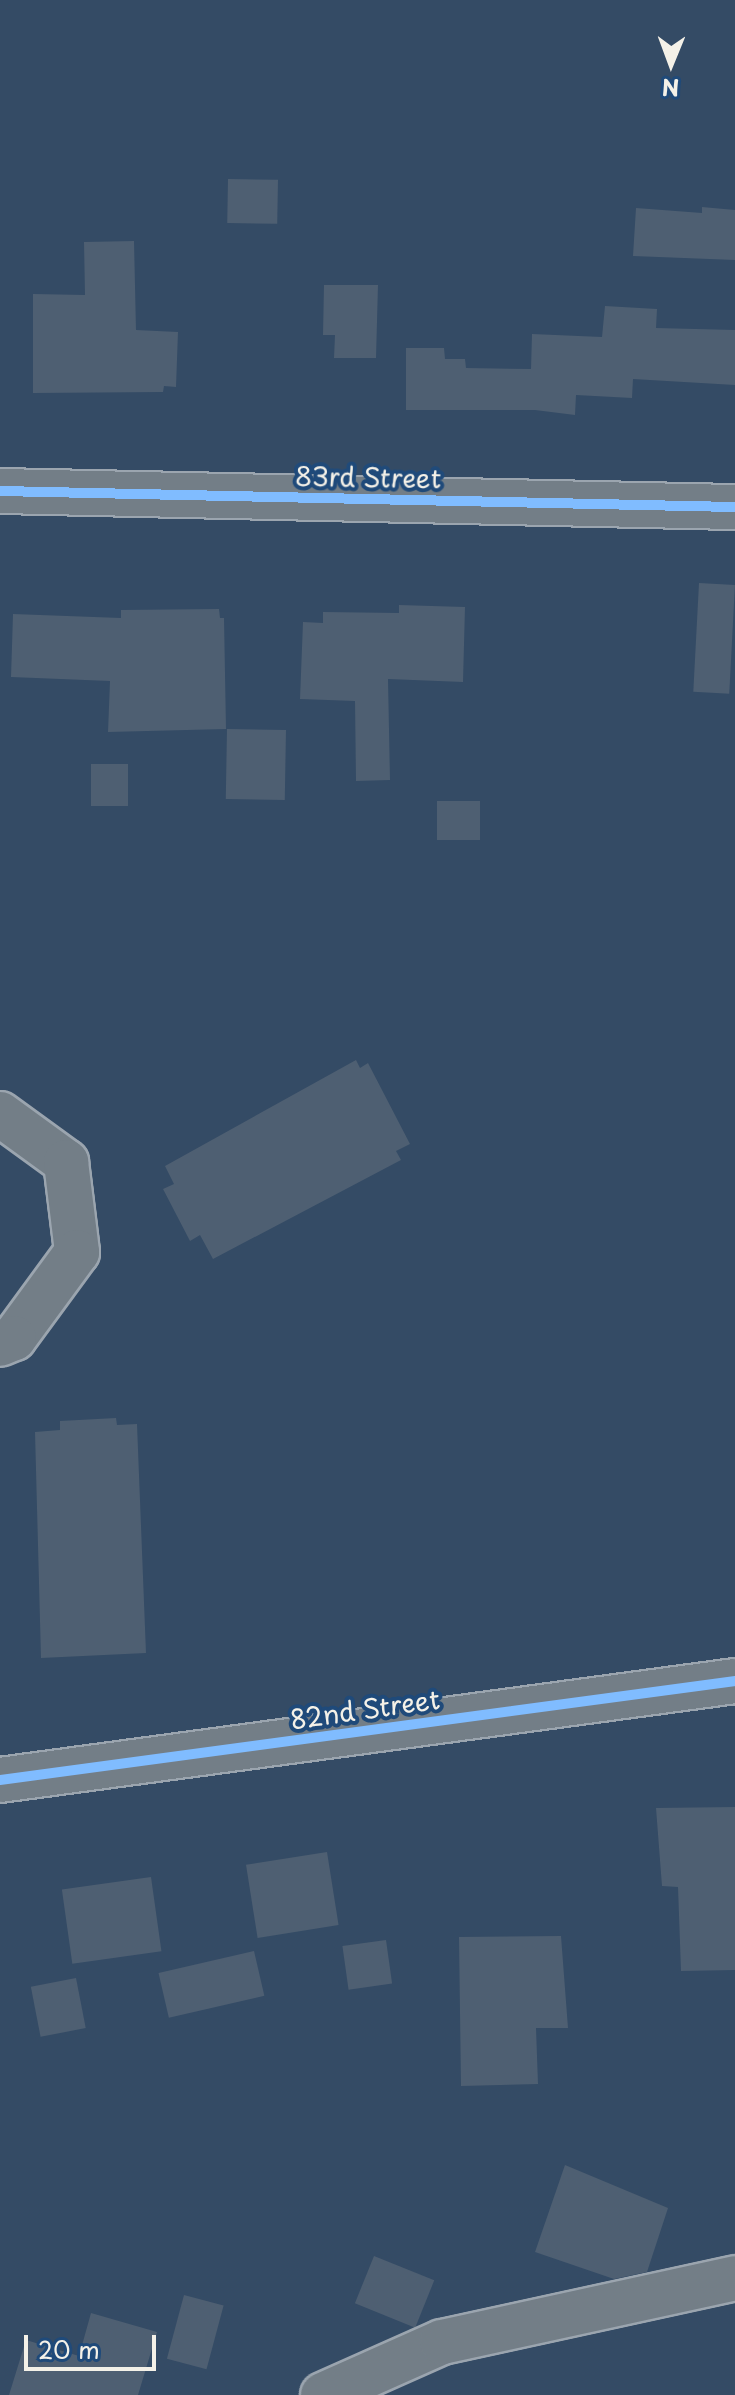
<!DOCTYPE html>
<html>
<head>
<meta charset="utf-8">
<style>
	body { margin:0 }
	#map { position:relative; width:735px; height:2395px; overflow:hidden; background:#344b65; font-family:"Playpen Sans",sans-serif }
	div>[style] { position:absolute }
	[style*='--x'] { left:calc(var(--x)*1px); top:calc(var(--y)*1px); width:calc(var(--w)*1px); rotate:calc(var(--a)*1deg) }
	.building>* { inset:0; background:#4e5f72; transform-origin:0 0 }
	.roads { filter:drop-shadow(2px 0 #9ba5af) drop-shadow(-2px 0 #9ba5af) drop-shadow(0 2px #9ba5af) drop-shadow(0 -2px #9ba5af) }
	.minor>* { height:44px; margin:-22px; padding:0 22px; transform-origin:22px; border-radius:22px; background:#737e87 }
	.cycleway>* { height:10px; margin:-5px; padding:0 5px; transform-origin:5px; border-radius:5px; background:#80bcff }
	span { translate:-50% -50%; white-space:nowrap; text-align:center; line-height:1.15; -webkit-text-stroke:8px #1f4a7a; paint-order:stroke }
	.street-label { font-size:26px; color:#f4f1e8 }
	.north { position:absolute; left:631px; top:24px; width:80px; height:80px; -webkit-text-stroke:6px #1f4a7a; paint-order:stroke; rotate:181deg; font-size:22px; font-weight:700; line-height:32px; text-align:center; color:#f4f1e8 }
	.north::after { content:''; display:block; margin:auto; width:28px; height:36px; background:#f4f1e8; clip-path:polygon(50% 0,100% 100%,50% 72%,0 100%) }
	.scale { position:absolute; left:24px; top:2335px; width:132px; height:36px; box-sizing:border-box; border:4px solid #f4f1e8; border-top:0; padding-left:10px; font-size:24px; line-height:28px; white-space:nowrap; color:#f4f1e8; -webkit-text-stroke:6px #1f4a7a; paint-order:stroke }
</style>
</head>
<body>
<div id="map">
	<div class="building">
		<i style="left:228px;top:179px;width:50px;height:44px;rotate:1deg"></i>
		<i style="clip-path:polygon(702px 207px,735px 210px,735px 260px,633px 256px,636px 208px,702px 213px)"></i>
		<i style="clip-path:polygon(134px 241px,136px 330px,178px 332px,176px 387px,164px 386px,163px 392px,33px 393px,33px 294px,85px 295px,84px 242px)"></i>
		<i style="clip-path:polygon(324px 285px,378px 285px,376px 358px,334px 358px,335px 335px,323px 335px)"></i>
		<i style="clip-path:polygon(605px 306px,657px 309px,656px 328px,735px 330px,735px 385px,633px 379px,632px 398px,576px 395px,575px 415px,535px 410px,406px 410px,406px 348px,444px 348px,445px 359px,465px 359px,466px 368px,531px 369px,532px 334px,602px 337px)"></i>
		<i style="left:699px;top:583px;width:36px;height:109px;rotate:3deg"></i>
		<i style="clip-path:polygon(399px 605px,465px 607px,463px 682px,388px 679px,390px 780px,356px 781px,355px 701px,300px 699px,303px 622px,323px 623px,323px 612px,399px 613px)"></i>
		<i style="clip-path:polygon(219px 609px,220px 618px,224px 618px,226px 729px,108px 732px,110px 681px,11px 677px,13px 614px,121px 618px,121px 610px)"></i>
		<i style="left:227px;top:729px;width:59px;height:70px;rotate:1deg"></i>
		<i style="left:91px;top:764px;width:37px;height:42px"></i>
		<i style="left:437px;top:801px;width:43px;height:39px"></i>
		<i style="clip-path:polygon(356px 1060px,360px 1068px,368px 1063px,410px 1144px,396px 1151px,401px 1160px,213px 1259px,200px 1235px,190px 1241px,163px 1189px,174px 1184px,165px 1166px)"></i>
		<i style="clip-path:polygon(116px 1418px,117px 1425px,137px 1424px,146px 1653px,41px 1658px,35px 1432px,60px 1430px,60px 1421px)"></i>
		<i style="clip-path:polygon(735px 1807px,735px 1970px,681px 1971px,678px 1887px,662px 1886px,656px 1808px)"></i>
		<i style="left:327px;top:1852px;width:74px;height:82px;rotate:81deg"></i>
		<i style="left:151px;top:1877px;width:75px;height:90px;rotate:82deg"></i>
		<i style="clip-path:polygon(561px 1936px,568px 2028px,536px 2028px,538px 2084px,461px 2086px,459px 1937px)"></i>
		<i style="left:386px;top:1940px;width:44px;height:44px;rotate:82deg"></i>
		<i style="left:254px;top:1951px;width:46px;height:98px;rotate:77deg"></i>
		<i style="left:76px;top:1978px;width:51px;height:46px;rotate:79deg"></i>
		<i style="clip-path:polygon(565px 2165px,668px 2208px,647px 2272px,614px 2279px,535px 2252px)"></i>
		<i style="left:374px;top:2256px;width:65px;height:51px;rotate:22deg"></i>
		<i style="left:184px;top:2295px;width:41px;height:66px;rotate:15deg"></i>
		<i style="clip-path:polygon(91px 2313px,157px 2332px,138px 2395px,9px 2395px,26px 2340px,79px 2356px)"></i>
	</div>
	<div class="roads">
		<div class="minor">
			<i style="--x:0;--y:491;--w:735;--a:1.25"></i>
			<i style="--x:0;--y:1114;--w:82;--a:36"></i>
			<i style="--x:66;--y:1162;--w:91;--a:83"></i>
			<i style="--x:77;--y:1252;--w:107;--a:126.2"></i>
			<i style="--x:14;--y:1338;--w:15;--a:157"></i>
			<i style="--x:0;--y:1780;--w:742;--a:-7.67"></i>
			<i style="--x:323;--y:2395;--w:130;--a:-24"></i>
			<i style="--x:442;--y:2342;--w:300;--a:-12.3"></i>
		</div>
	</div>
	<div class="cycleway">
		<i style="--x:0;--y:491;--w:735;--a:1.25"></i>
		<i style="--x:0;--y:1780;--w:742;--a:-7.67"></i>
	</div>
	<div class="street-label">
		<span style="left:368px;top:477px;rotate:1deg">83rd Street</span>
		<span style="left:365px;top:1709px;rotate:-8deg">82nd Street</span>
	</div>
	<div class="north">N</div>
	<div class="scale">20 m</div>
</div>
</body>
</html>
